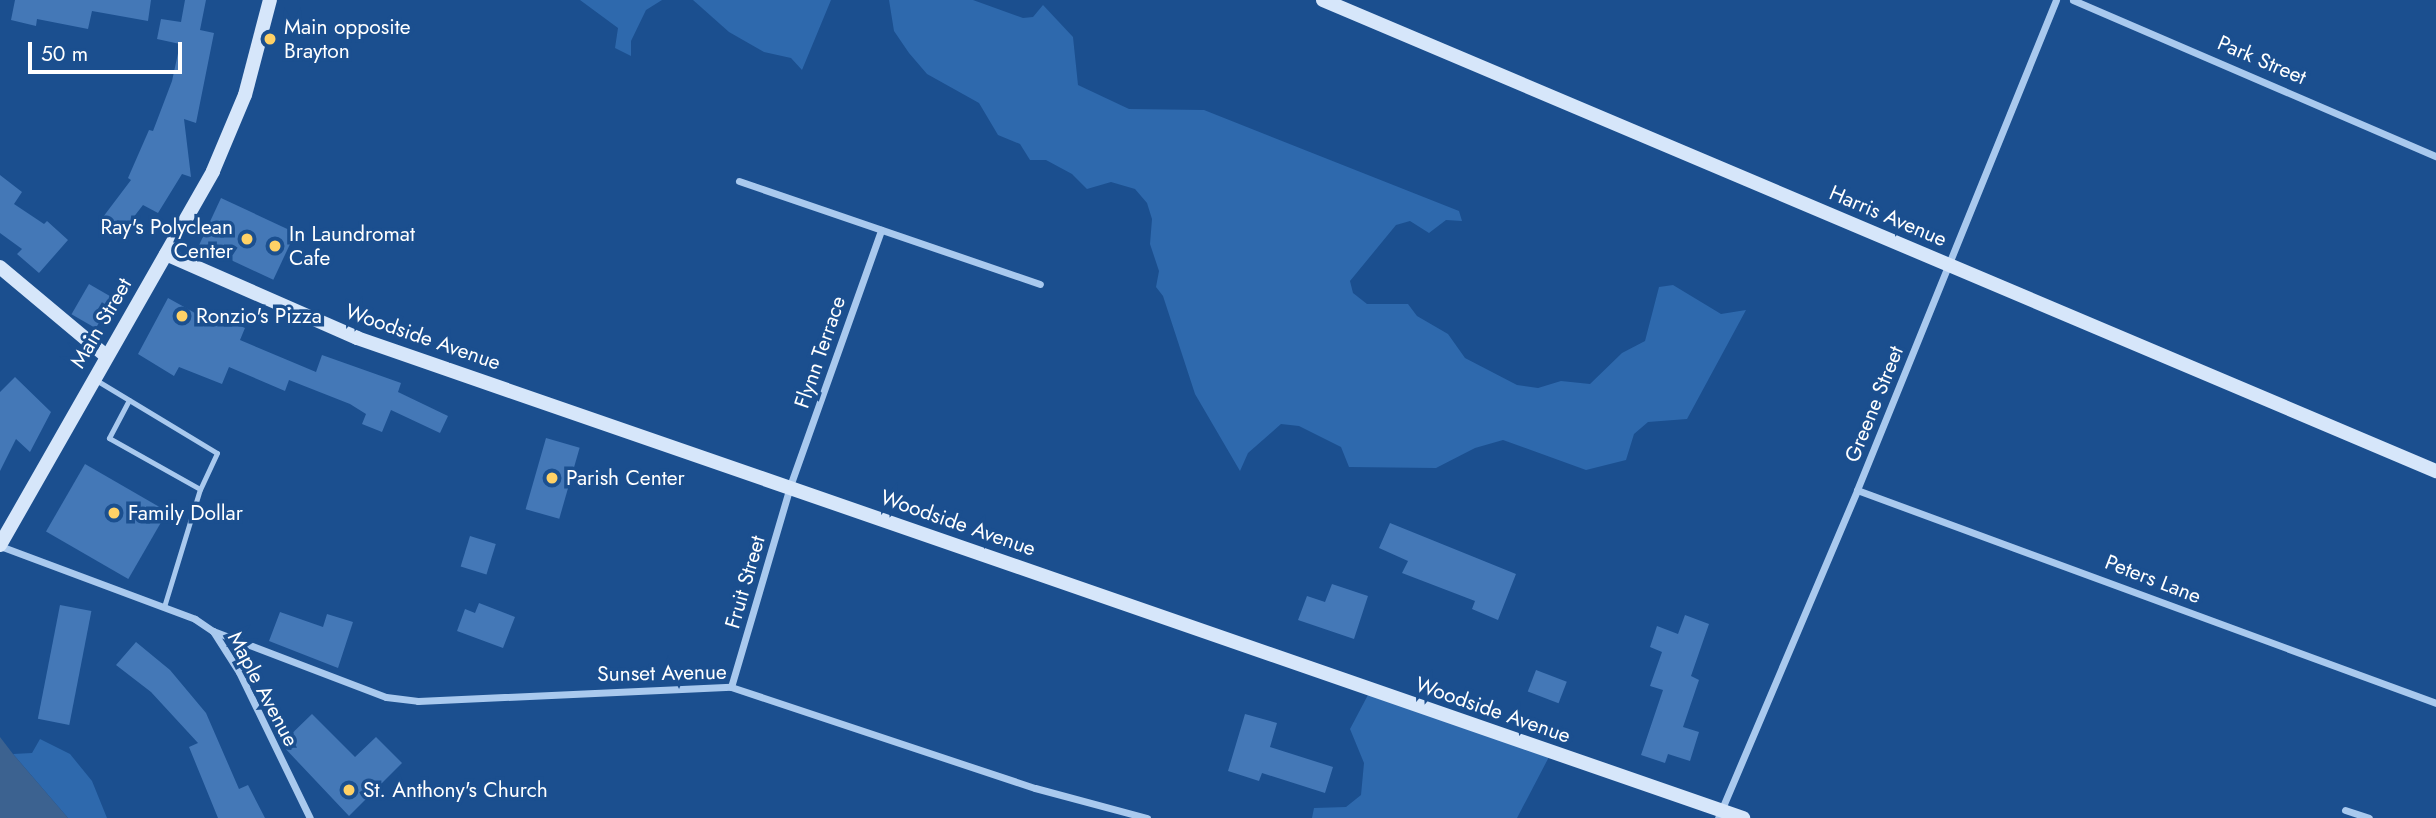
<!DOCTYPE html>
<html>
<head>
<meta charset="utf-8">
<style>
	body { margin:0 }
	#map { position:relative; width:2436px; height:818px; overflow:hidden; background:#1b4f8f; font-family:Jost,sans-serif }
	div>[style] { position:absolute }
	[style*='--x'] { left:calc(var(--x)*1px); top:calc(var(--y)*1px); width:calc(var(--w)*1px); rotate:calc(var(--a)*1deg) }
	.green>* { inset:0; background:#2e69ad }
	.water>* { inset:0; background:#3c6290 }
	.building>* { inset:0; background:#4478b7; transform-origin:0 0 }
	.lane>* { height:5px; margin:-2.5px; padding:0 2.5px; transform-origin:2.5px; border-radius:2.5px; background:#a9c9ee }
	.street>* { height:7px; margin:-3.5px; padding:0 3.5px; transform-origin:3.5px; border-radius:3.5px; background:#a9c9ee }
	.secondary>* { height:14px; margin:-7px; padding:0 7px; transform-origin:7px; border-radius:7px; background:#d6e6fa }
	.dots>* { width:19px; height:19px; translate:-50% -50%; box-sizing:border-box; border:4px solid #1b4f8f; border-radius:50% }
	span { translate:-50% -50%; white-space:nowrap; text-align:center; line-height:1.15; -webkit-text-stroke:7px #1b4f8f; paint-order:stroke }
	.poi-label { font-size:21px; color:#fff }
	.left { translate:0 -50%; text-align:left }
	.right { translate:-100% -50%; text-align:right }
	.street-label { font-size:21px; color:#fff }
	.scale { position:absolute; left:28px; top:42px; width:154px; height:32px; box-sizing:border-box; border:4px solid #fff; border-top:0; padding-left:9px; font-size:21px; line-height:24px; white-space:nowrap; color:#fff; -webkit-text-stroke:5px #1b4f8f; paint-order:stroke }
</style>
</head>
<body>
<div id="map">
	<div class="green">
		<i style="clip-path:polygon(580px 0,662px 0,646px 10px,631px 41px,631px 56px,615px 48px,618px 28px)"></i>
		<i style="clip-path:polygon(693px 0,831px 0,802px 70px,791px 58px,764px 52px,729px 32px)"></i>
		<i style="clip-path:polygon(889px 0,973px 0,1023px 18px,1033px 17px,1043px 5px,1073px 37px,1078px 85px,1129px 109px,1204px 110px,1459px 211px,1462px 221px,1446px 220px,1429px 233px,1410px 221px,1396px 225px,1350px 281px,1353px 293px,1367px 304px,1408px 304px,1417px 316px,1448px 334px,1465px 358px,1517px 385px,1538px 388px,1561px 381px,1590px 384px,1622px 353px,1645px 341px,1659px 287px,1673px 285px,1721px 314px,1746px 310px,1687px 419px,1648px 422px,1634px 434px,1626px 460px,1586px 470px,1503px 440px,1475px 448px,1436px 468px,1349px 467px,1341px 447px,1299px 426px,1281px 424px,1248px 453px,1240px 471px,1195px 394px,1163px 296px,1156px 287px,1159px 271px,1150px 244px,1152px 219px,1147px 203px,1135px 189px,1111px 182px,1087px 189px,1072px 174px,1046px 160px,1030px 160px,1020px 144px,998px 135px,979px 103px,927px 74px,909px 53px,894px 31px)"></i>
		<i style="clip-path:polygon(1369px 693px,1550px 755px,1517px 818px,1312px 818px,1314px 808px,1346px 807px,1361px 795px,1364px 763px,1350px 729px)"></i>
		<i style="clip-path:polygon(40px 739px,70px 754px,92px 781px,107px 818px,68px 818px,13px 754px,32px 753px)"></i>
	</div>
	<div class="water">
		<i style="clip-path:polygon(0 737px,13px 754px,68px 818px,0 818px)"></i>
	</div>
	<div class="building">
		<i style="clip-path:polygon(15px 0,151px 0,148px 21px,92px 11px,88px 29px,37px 19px,36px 26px,11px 20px)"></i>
		<i style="clip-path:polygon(185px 0,206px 0,200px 30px,214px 33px,196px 123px,184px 119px,191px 177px,182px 174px,158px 213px,143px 205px,119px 236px,100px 221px,131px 180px,128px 178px,149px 130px,153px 131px,172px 81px,180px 44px,157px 39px,161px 19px,181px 22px)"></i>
		<i style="clip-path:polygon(0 175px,22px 192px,14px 204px,44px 224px,47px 221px,68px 240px,39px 273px,17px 254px,22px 249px,0 233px)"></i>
		<i style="left:221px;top:198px;width:82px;height:52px;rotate:25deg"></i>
		<i style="left:89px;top:284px;width:28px;height:35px;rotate:30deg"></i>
		<i style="clip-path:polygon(168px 298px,195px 313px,198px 307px,245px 328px,240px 340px,316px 372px,322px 355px,401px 383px,398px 392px,448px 416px,440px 433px,391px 410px,382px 432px,362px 424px,366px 414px,350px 404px,289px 380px,285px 391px,229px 367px,222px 384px,179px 367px,174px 376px,138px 354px)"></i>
		<i style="clip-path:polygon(15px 377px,51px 412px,30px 452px,16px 439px,0 471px,0 392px)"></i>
		<i style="left:546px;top:438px;width:35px;height:74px;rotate:16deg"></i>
		<i style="left:85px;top:464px;width:95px;height:78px;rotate:30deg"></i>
		<i style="clip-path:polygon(1390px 523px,1516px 574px,1498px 620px,1472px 609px,1475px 601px,1402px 573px,1408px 561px,1379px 548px)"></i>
		<i style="left:470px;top:536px;width:27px;height:32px;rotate:17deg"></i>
		<i style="clip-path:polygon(1332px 584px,1368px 596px,1354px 639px,1298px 620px,1307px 596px,1325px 602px)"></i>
		<i style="clip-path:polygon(479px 603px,515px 617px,503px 648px,457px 631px,465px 609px,475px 613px)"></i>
		<i style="left:60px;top:605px;width:32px;height:116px;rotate:11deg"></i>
		<i style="clip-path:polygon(280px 612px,323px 627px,327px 614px,353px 622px,338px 668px,269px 641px)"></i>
		<i style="clip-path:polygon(1685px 615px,1709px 624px,1691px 676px,1699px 680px,1683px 727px,1699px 732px,1690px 761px,1668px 754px,1665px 763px,1641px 755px,1663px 690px,1650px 686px,1662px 652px,1650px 647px,1657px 626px,1678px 634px)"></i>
		<i style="clip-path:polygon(136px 642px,170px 670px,206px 713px,239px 789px,248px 785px,265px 818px,218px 818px,189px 747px,198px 743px,151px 692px,116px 665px)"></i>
		<i style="left:1536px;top:670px;width:33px;height:23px;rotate:21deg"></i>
		<i style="clip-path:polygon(312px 714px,355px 757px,376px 737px,402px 763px,349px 816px,281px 744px)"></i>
		<i style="clip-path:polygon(1245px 714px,1277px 723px,1270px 747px,1333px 767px,1325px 793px,1262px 773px,1259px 781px,1228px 771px)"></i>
	</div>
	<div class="lane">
		<i style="--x:96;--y:380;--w:141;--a:31.1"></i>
		<i style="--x:217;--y:453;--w:40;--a:115"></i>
		<i style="--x:200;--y:489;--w:123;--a:107"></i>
		<i style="--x:129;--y:400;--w:43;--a:117.8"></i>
		<i style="--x:109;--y:438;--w:104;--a:29.3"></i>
	</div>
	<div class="street">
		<i style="--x:2073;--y:0;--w:395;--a:23.3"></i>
		<i style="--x:739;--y:181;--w:318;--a:18.9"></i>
		<i style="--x:1857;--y:490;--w:617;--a:20.2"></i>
		<i style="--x:0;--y:546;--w:208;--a:20.5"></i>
		<i style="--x:195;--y:619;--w:22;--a:34"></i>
		<i style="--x:213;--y:631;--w:49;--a:57.6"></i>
		<i style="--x:239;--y:672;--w:162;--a:64.1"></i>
		<i style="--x:213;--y:631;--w:185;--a:20.9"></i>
		<i style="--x:386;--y:697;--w:32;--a:7"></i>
		<i style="--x:418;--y:701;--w:313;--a:-2.6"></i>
		<i style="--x:731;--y:687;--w:320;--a:18.4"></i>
		<i style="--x:1035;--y:788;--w:116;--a:15"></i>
		<i style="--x:731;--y:687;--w:209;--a:-73.6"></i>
		<i style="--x:790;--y:486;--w:272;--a:-70.4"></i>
		<i style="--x:2345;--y:810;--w:25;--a:18"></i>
		<i style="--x:1718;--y:818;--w:356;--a:-67"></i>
		<i style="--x:1857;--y:490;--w:529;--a:-67.9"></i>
	</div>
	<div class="secondary">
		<i style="--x:1323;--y:0;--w:1209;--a:22.94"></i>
		<i style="--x:166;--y:254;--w:209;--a:23.7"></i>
		<i style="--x:357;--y:338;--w:1467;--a:19.1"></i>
		<i style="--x:0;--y:267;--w:138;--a:40"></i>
		<i style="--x:0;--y:545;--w:430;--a:-60.3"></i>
		<i style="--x:213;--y:171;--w:82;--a:-67.2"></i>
		<i style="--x:245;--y:95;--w:98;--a:-75.3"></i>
	</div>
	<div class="dots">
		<i style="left:270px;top:39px;background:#ffd166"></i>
		<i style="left:247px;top:239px;background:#ffd166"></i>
		<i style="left:275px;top:246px;background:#ffd166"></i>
		<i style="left:182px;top:316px;background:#ffd166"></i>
		<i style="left:552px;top:478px;background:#ffd166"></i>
		<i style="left:114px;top:513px;background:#ffd166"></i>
		<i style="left:349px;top:790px;background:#ffd166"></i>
	</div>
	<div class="poi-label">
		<span class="left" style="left:284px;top:39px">Main opposite<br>Brayton</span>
		<span class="right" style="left:233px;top:239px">Ray's Polyclean<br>Center</span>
		<span class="left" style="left:289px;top:246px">In Laundromat<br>Cafe</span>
		<span class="left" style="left:196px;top:316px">Ronzio's Pizza</span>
		<span class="left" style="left:566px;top:478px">Parish Center</span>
		<span class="left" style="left:128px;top:513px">Family Dollar</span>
		<span class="left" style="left:363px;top:790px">St. Anthony's Church</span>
	</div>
	<div class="street-label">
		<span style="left:2262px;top:60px;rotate:23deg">Park Street</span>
		<span style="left:1888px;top:216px;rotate:23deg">Harris Avenue</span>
		<span style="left:101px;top:323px;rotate:-60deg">Main Street</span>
		<span style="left:423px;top:337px;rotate:19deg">Woodside Avenue</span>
		<span style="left:820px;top:352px;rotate:-71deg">Flynn Terrace</span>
		<span style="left:1874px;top:404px;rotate:-68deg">Greene Street</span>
		<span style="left:958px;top:523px;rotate:19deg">Woodside Avenue</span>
		<span style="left:2153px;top:579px;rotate:21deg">Peters Lane</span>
		<span style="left:745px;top:582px;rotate:-74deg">Fruit Street</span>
		<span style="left:662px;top:673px;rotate:-1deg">Sunset Avenue</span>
		<span style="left:263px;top:689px;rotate:62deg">Maple Avenue</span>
		<span style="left:1493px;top:710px;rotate:19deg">Woodside Avenue</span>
	</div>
	<div class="scale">50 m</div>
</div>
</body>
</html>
